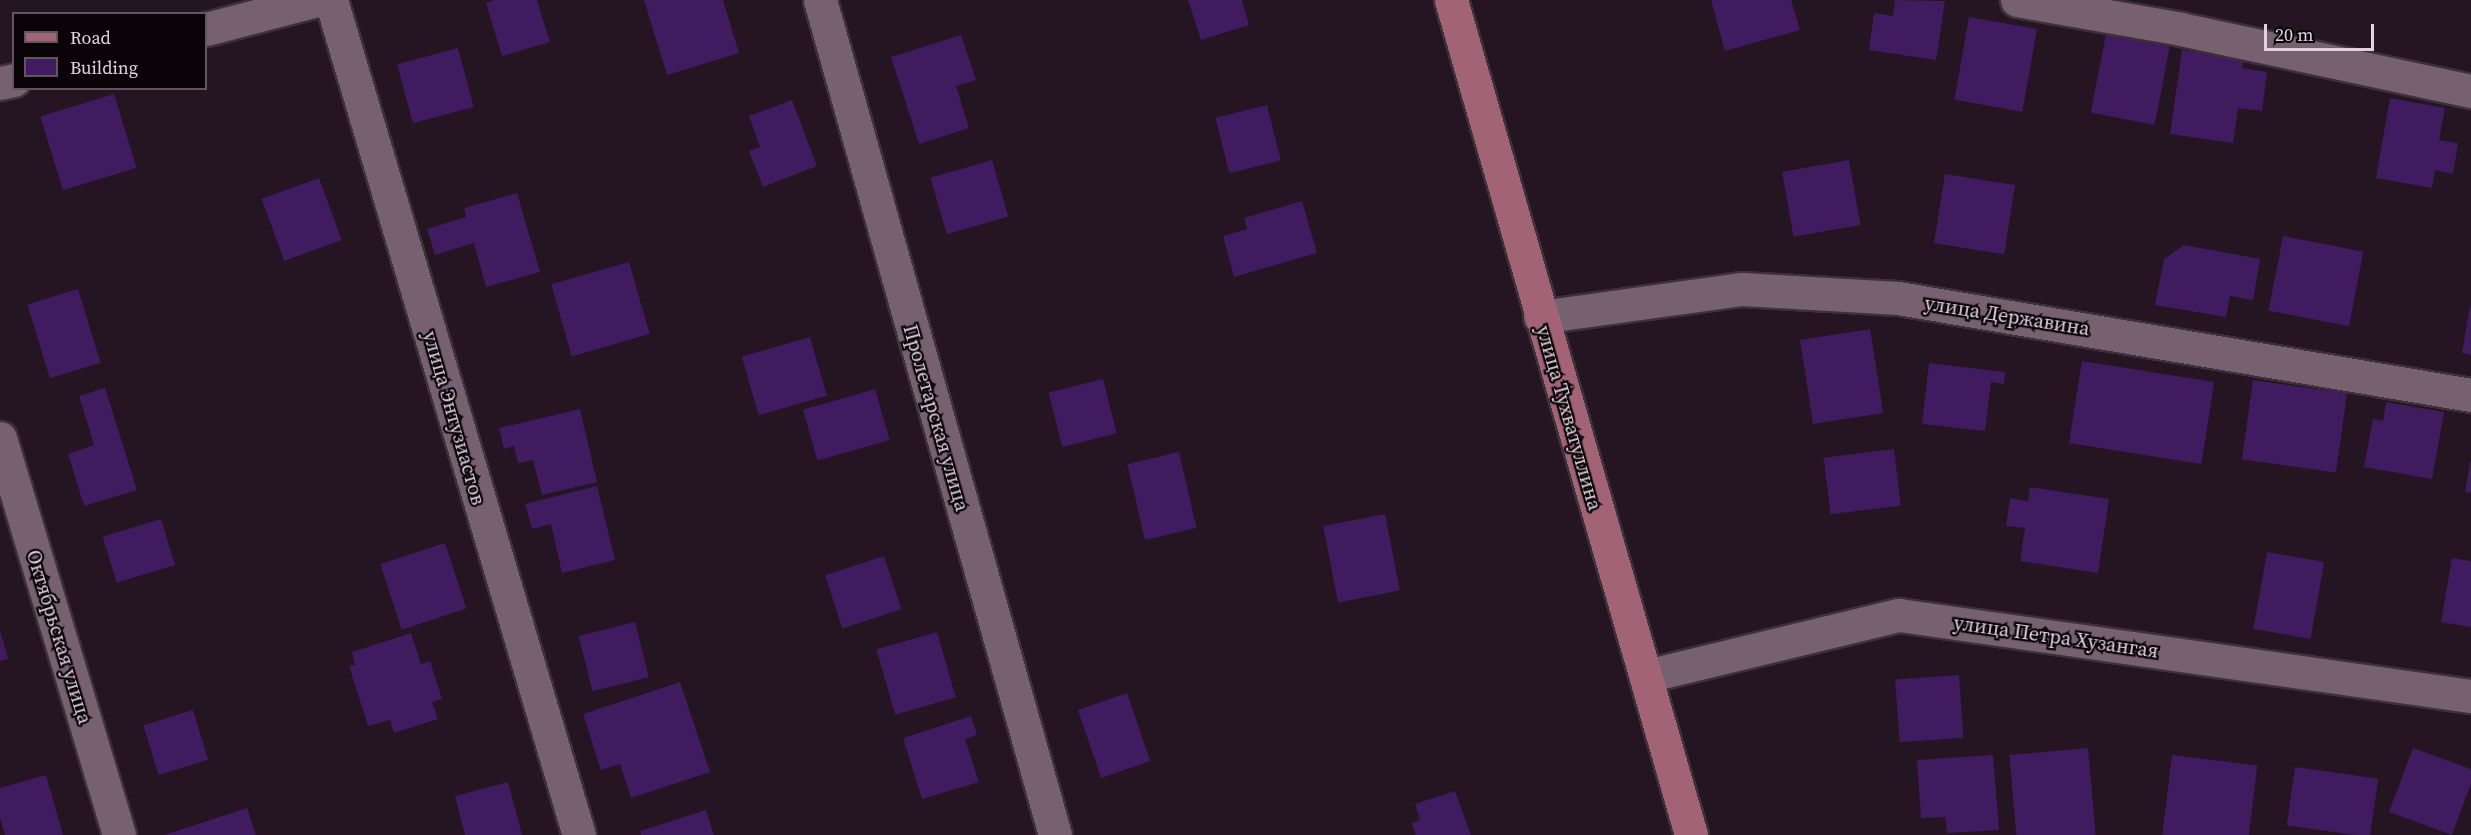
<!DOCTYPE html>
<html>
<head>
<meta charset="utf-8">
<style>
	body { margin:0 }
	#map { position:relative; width:2471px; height:835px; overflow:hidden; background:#251421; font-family:"Source Serif 4",serif }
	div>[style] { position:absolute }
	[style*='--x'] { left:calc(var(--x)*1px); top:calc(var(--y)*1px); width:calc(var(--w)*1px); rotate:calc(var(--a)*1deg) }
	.building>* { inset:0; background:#401b60; transform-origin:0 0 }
	.roads { filter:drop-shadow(2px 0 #3c3039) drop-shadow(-2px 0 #3c3039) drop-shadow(0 2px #3c3039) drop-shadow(0 -2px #3c3039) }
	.minor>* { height:33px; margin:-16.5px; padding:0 16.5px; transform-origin:16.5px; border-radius:16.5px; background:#776171 }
	.primary>* { height:33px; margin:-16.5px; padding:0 16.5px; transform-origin:16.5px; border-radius:16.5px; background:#a26376 }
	span { translate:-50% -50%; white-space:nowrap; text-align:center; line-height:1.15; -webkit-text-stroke:4.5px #0a0408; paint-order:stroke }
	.street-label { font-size:20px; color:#e0d3dc }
	.legend { position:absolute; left:12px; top:12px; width:195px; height:78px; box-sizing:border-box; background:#0a0408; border:2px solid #60575d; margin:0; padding:8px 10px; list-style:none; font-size:18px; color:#e0d3dc }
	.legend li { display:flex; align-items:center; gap:12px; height:30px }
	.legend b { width:30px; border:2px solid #60575d }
	.scale { position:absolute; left:2264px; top:24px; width:110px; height:27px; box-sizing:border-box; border:3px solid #e0d3dc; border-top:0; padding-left:8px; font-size:18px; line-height:21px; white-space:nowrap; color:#e0d3dc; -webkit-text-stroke:4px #0a0408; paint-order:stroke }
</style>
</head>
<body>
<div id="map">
	<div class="building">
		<i style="clip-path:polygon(495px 0,537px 0,550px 42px,502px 56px,486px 3px)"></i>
		<i style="clip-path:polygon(644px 0,723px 0,739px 53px,667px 75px)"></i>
		<i style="clip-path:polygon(1188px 0,1242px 0,1249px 25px,1201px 40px)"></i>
		<i style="clip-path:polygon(1711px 0,1791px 0,1800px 30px,1725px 51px)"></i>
		<i style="clip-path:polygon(1895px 0,1945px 1px,1936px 60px,1869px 50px,1874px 13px,1893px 16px)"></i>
		<i style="left:1969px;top:17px;width:69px;height:84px;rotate:10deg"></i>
		<i style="left:2106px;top:34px;width:65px;height:80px;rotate:11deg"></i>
		<i style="clip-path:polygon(961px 35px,976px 80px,956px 86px,969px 128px,919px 144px,891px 57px)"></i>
		<i style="left:458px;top:48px;width:61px;height:63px;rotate:75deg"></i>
		<i style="clip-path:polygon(2182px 50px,2244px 59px,2242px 68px,2267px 72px,2262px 111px,2238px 108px,2233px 143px,2170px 134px)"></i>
		<i style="left:114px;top:94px;width:77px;height:77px;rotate:73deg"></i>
		<i style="clip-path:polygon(2390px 98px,2445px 108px,2439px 140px,2458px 143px,2453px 174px,2435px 170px,2432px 188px,2376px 178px)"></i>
		<i style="clip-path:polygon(792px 100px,817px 166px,763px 187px,749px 151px,760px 147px,749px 116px)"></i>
		<i style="left:1267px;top:105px;width:57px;height:53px;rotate:76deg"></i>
		<i style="left:992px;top:160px;width:59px;height:64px;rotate:74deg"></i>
		<i style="left:1849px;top:160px;width:66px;height:68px;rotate:80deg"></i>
		<i style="left:1945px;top:174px;width:71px;height:70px;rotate:9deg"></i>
		<i style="left:319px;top:178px;width:66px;height:61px;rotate:70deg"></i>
		<i style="clip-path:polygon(517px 193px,540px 272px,486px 287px,474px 243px,435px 255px,427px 229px,466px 217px,464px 208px)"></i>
		<i style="clip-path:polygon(1302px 201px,1317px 253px,1234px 277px,1223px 236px,1247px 229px,1244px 218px)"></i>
		<i style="left:2283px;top:236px;width:82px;height:76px;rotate:11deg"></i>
		<i style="clip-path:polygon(2184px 245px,2260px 259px,2253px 300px,2230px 296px,2226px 317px,2155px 305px,2164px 259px)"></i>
		<i style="left:629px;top:262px;width:75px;height:81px;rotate:74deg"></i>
		<i style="left:78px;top:289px;width:77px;height:53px;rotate:73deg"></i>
		<i style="clip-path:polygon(2470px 306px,2471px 306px,2471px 355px,2462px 353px)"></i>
		<i style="left:1870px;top:329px;width:85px;height:71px;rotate:81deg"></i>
		<i style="left:810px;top:337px;width:61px;height:71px;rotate:74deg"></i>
		<i style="left:2082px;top:361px;width:134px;height:83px;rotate:9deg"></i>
		<i style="clip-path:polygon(1929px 363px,2005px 372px,2004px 384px,1991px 382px,1985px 431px,1922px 424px)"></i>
		<i style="left:1103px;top:379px;width:56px;height:56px;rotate:76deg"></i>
		<i style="left:2253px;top:380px;width:95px;height:80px;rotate:8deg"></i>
		<i style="clip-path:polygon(105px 388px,137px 490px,84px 506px,68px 454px,94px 445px,79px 396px)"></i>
		<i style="left:875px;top:389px;width:53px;height:75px;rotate:74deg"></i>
		<i style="clip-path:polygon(2386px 402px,2444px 412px,2432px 479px,2364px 467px,2373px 419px,2383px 421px)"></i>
		<i style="clip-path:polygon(580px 409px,597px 482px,542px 495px,533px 460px,518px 463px,514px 446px,504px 449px,499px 428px)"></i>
		<i style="left:1894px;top:449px;width:57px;height:71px;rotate:83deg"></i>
		<i style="left:1179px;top:452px;width:78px;height:53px;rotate:77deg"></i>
		<i style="clip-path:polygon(2470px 462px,2471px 462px,2471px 493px,2465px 492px)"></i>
		<i style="clip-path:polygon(597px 486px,615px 560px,562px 573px,551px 524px,532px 529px,525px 504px)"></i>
		<i style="clip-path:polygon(2030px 487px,2109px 499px,2098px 573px,2020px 561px,2025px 528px,2006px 526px,2010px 498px,2028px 501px)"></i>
		<i style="left:1385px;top:514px;width:78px;height:63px;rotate:79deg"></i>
		<i style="left:161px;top:519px;width:48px;height:61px;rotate:73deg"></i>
		<i style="left:445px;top:543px;width:69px;height:68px;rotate:72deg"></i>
		<i style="left:2267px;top:552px;width:58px;height:78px;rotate:10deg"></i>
		<i style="left:884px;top:556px;width:56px;height:62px;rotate:72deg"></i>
		<i style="clip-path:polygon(2452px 558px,2471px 561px,2471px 627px,2441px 622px)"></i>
		<i style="left:635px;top:622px;width:57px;height:58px;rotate:76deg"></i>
		<i style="clip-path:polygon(0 630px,8px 659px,0 661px)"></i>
		<i style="left:937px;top:632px;width:68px;height:63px;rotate:74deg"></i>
		<i style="clip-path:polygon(411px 633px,421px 664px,430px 661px,442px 699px,432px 702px,438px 719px,394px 733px,390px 720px,368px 726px,349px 666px,355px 665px,352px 652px)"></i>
		<i style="left:1959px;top:675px;width:63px;height:64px;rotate:86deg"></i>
		<i style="clip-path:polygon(680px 682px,710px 772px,631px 798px,620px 764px,601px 770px,583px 714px)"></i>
		<i style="left:1127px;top:693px;width:72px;height:52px;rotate:71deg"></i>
		<i style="left:193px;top:710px;width:52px;height:52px;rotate:73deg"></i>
		<i style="clip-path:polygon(971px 716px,977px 735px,965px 739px,979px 782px,922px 799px,903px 738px)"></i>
		<i style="left:2088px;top:748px;width:87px;height:79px;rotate:85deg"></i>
		<i style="clip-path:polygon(2413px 748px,2471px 769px,2471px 783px,2452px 835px,2389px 812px)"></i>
		<i style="clip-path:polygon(1993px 755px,1999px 830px,1947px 833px,1945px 817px,1921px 818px,1917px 760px)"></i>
		<i style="left:2172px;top:755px;width:86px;height:80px;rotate:7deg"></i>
		<i style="left:2295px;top:767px;width:84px;height:59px;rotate:8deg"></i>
		<i style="clip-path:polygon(46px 775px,63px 835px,5px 835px,0 818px,0 788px)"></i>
		<i style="clip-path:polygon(508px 782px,522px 835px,465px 835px,455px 796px)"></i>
		<i style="clip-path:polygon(1455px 791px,1471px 835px,1416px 835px,1412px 823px,1420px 820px,1415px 804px)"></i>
		<i style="clip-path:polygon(247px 808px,256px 835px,164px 835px)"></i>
		<i style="clip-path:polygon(706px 810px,714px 835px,641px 835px,640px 831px)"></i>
	</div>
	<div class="roads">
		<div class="minor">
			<i style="--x:331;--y:0;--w:871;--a:73.46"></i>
			<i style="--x:820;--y:0;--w:867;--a:74.28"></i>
			<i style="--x:2017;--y:0;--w:167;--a:10"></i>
			<i style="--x:2181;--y:29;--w:297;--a:12.1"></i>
			<i style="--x:206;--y:29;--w:115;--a:-14.6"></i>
			<i style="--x:0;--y:83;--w:14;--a:-12"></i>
			<i style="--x:1540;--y:317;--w:204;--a:-7.9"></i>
			<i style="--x:1742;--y:289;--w:156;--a:3.3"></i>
			<i style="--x:1898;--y:298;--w:581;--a:9.61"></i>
			<i style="--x:0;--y:438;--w:414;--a:73.3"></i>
			<i style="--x:1646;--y:676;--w:260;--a:-13.6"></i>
			<i style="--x:1899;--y:615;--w:578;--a:8.06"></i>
		</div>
		<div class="primary">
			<i style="--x:1451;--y:0;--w:869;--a:73.96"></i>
		</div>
	</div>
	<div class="street-label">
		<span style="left:2007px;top:316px;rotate:9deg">улица Державина</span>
		<span style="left:454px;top:418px;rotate:74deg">улица Энтузиастов</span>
		<span style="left:936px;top:418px;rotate:74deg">Пролетарская улица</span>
		<span style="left:1569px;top:418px;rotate:74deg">улица Тухватуллина</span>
		<span style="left:59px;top:637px;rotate:73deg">Октябрьская улица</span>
		<span style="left:2056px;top:637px;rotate:8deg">улица Петра Хузангая</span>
	</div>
	<ul class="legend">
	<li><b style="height:8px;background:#a26376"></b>Road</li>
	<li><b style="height:16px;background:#401b60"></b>Building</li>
	</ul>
	<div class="scale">20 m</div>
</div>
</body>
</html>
